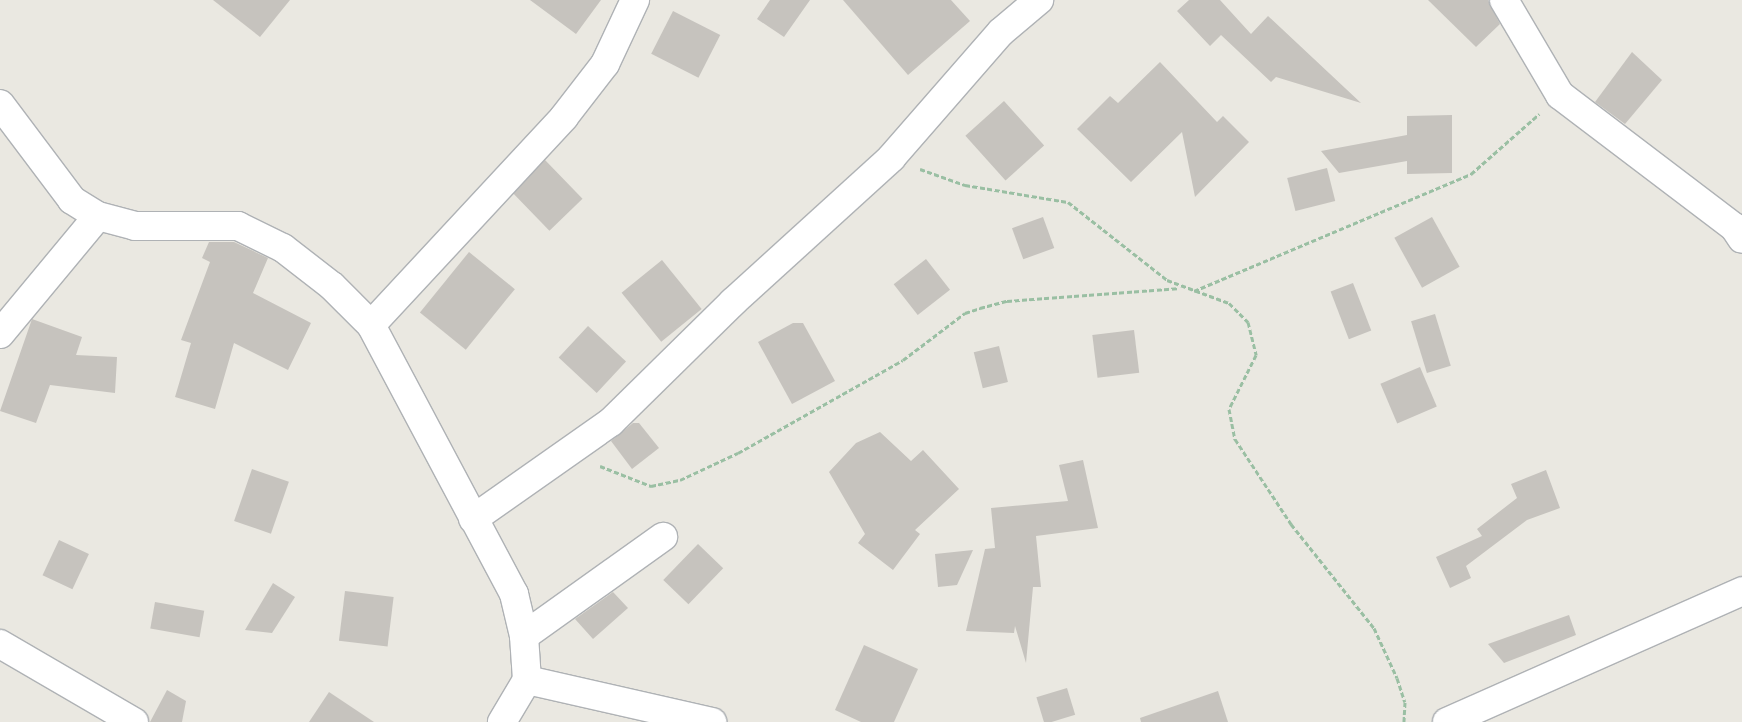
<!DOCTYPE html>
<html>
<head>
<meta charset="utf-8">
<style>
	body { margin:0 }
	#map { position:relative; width:1742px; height:722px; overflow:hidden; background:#eae8e1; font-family:"Alegreya Sans",sans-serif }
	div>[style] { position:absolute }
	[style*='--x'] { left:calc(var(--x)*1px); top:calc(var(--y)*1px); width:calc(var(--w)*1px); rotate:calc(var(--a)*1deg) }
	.building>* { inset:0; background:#c6c3be; transform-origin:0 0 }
	.path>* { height:3px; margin-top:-1.5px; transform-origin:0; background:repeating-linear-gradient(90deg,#9abfa3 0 5px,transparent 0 7.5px) }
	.roads { filter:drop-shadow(1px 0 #afb2b5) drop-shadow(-1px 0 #afb2b5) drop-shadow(0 1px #afb2b5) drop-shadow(0 -1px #afb2b5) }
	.minor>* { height:28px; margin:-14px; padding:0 14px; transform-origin:14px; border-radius:14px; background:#fff }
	span { translate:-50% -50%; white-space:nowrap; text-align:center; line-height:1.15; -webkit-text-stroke:4px #fff; paint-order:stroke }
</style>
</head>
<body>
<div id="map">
	<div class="building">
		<i style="clip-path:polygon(213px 0,290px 0,260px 37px)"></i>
		<i style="clip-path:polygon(530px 0,601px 0,576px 34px)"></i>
		<i style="clip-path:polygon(770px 0,810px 0,784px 37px,757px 19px)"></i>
		<i style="clip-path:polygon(843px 0,951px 0,970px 21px,908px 75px)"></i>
		<i style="clip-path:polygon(1189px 0,1220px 0,1251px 34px,1268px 16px,1361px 103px,1276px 77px,1271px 82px,1221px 35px,1210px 46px,1177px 11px)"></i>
		<i style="clip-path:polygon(1428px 0,1488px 0,1500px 24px,1476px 47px)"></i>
		<i style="left:673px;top:11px;width:53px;height:48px;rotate:27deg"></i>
		<i style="clip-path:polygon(1632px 52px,1662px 80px,1625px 124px,1595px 102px)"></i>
		<i style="clip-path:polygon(1160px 62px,1217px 122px,1223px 116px,1249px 142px,1195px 197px,1182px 132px,1131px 182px,1077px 129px,1110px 96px,1118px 103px)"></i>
		<i style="left:1004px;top:101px;width:60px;height:52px;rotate:48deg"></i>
		<i style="clip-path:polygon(1452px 115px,1452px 173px,1407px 174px,1407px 161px,1339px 173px,1321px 151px,1407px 135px,1407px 116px)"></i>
		<i style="left:545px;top:160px;width:54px;height:46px;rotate:46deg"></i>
		<i style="left:1327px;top:168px;width:34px;height:41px;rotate:76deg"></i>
		<i style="left:1043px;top:217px;width:33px;height:33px;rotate:70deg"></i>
		<i style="left:1432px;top:217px;width:57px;height:43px;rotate:61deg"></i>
		<i style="clip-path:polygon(209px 242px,234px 242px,268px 258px,253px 293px,311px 323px,288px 370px,234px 343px,215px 409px,175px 397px,191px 343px,181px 340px,210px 262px,202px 258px)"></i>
		<i style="left:469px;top:252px;width:59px;height:78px;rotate:39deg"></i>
		<i style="left:926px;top:259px;width:39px;height:41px;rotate:52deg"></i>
		<i style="left:662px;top:260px;width:63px;height:52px;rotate:51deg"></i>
		<i style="left:1353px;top:283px;width:51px;height:24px;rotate:69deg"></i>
		<i style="left:1435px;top:314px;width:54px;height:25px;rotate:73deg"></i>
		<i style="clip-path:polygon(32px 319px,82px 337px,76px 355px,117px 357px,115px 393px,50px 385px,36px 423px,0 411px)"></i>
		<i style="clip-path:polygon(793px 323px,803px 323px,835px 381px,792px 404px,758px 342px)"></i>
		<i style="left:588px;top:326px;width:52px;height:43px;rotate:43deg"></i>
		<i style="left:1134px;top:330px;width:43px;height:42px;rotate:83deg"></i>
		<i style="left:999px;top:346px;width:37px;height:26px;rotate:76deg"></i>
		<i style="left:1420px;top:367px;width:43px;height:43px;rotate:67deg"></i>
		<i style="clip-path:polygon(633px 423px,639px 423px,659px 448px,632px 469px,611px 441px)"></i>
		<i style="clip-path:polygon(880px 432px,911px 461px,923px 450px,959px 489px,915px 530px,920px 534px,893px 570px,858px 543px,865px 534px,829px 472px,856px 443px)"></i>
		<i style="clip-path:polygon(1083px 460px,1098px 528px,1036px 536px,1041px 587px,1033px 587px,1026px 663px,1015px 626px,1014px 633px,966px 631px,985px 549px,995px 548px,991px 508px,1068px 501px,1059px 465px)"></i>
		<i style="left:252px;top:469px;width:39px;height:55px;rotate:19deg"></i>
		<i style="clip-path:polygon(1546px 470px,1560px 508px,1527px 520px,1466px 566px,1471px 578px,1450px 588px,1436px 557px,1482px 536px,1477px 529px,1517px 498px,1511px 484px)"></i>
		<i style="left:59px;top:540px;width:33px;height:39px;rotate:25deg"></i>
		<i style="left:698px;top:544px;width:35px;height:50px;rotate:44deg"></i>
		<i style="clip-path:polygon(973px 550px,957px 585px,938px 587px,935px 554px)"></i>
		<i style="clip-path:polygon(273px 583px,295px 597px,272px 633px,245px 630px)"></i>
		<i style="left:345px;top:591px;width:49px;height:50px;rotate:7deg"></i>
		<i style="clip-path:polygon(613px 592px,628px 608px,593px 639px,575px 619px)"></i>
		<i style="left:155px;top:602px;width:50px;height:27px;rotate:10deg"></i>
		<i style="clip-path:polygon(1569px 615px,1576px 635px,1504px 663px,1488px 644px)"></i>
		<i style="clip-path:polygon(864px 645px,918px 669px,894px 722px,861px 722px,835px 710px)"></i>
		<i style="left:1067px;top:688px;width:28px;height:32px;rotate:73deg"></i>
		<i style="clip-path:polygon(167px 690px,186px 701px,182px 722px,150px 722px)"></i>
		<i style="clip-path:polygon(1218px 691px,1228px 722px,1141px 722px,1140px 718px)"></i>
		<i style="clip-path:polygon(329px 692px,374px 722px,309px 722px)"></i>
	</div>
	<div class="path">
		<i style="--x:920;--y:169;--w:48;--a:19.6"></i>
		<i style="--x:965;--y:185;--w:104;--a:9.4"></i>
		<i style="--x:1068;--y:202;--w:126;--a:38.2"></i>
		<i style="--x:1167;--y:280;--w:66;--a:20.4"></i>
		<i style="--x:1229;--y:303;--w:27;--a:45"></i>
		<i style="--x:1248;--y:322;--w:34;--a:76"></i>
		<i style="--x:1256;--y:355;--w:60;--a:116.6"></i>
		<i style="--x:1229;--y:409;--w:31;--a:79"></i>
		<i style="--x:1235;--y:439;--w:102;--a:56.6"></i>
		<i style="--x:1291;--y:524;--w:133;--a:51.4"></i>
		<i style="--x:1374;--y:628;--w:55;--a:65.3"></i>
		<i style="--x:1397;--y:678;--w:25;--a:72"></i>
		<i style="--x:1405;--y:702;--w:20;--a:93"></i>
		<i style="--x:1194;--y:291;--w:301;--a:-22.9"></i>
		<i style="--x:1471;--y:174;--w:91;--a:-41.4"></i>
		<i style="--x:600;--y:466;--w:55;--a:21.4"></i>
		<i style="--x:651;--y:486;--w:30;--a:-12"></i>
		<i style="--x:680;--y:480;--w:64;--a:-25"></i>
		<i style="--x:738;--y:453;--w:189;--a:-29.4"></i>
		<i style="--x:903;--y:360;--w:78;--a:-37.2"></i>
		<i style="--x:965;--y:313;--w:16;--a:-18"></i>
		<i style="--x:980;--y:308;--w:28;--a:-15"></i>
		<i style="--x:1007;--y:301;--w:171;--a:-4.3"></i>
	</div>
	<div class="roads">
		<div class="minor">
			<i style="--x:1504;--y:0;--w:110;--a:59.5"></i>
			<i style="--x:1560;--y:95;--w:218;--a:37.2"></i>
			<i style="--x:1734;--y:227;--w:14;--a:56"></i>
			<i style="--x:0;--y:104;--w:120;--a:53.1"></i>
			<i style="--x:72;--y:200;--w:31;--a:32"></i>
			<i style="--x:98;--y:216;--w:38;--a:15"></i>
			<i style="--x:135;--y:226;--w:103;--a:0"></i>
			<i style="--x:238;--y:226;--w:50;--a:26.1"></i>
			<i style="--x:283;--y:248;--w:62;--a:37.8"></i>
			<i style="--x:332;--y:286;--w:55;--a:45"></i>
			<i style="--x:371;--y:325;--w:305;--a:62"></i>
			<i style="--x:514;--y:594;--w:43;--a:76.6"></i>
			<i style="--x:524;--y:636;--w:44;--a:86.1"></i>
			<i style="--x:527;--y:680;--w:49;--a:120.8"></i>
			<i style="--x:371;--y:325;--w:284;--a:-47.1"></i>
			<i style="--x:564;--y:117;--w:67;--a:-52.3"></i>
			<i style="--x:605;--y:64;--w:71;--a:-64.9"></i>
			<i style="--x:0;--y:334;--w:153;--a:-50.3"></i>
			<i style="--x:473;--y:519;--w:169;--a:-35.1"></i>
			<i style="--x:611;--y:422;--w:171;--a:-44.5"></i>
			<i style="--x:733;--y:302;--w:214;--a:-42.3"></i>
			<i style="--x:891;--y:158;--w:167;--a:-48.9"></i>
			<i style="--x:1001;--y:32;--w:50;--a:-40.1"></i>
			<i style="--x:524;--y:636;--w:171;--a:-35.5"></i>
			<i style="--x:0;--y:644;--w:155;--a:30.2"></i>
			<i style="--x:527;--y:680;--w:190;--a:12.8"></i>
			<i style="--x:1447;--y:722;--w:323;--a:-23.9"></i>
		</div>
	</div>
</div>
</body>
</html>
